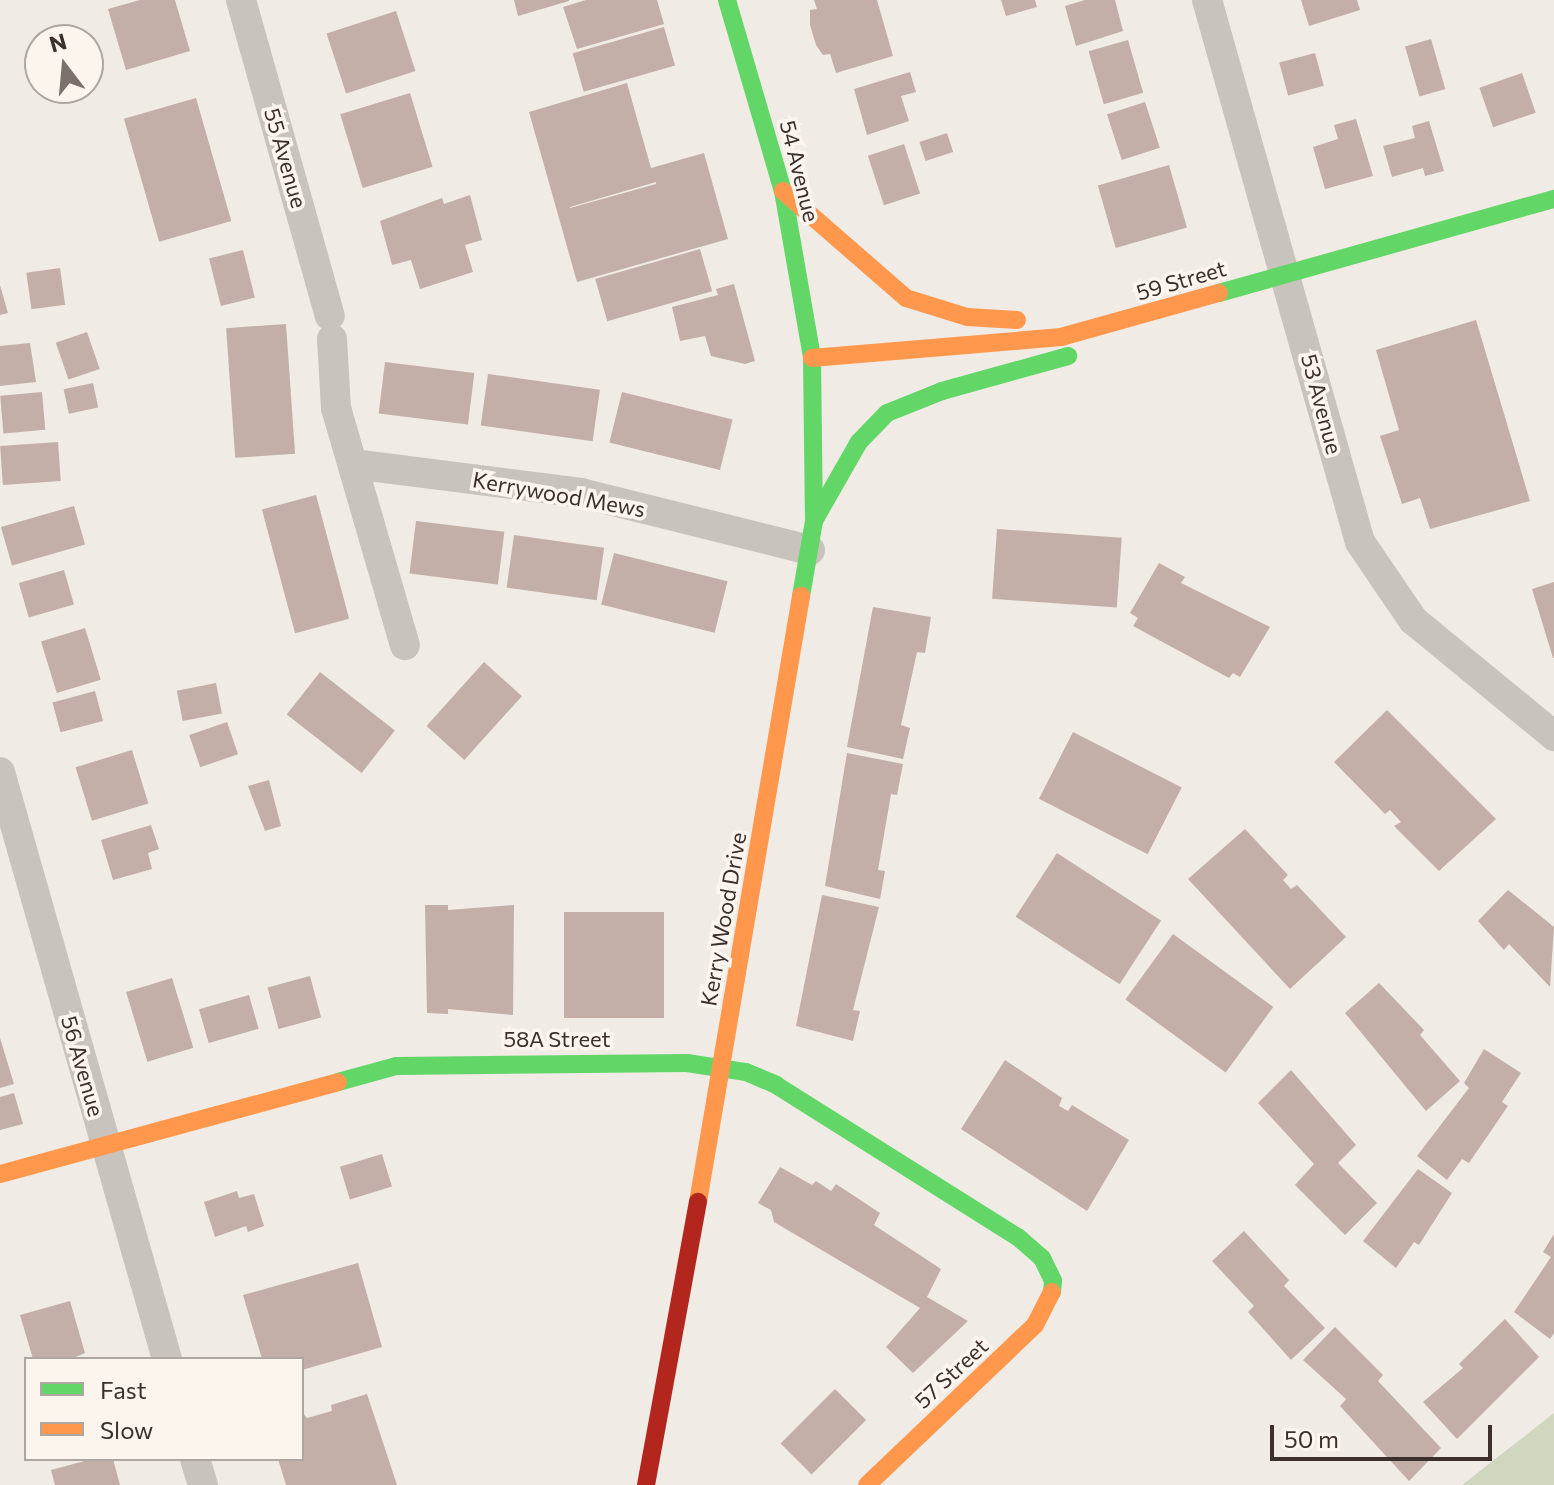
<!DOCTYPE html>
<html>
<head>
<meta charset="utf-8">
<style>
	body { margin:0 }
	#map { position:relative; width:1554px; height:1485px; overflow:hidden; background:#f0ebe5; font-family:Commissioner,sans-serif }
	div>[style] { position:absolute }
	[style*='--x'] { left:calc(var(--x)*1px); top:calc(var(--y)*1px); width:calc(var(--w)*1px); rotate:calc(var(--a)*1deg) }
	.green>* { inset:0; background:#d1d6bf }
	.building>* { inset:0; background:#c3afa7; transform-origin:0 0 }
	.street>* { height:30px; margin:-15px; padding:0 15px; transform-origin:15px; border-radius:15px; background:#c9c3be }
	.fast>* { height:18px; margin:-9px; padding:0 9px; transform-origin:9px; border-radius:9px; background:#63d668 }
	.slow>* { height:18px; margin:-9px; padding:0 9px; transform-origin:9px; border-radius:9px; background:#ff974d }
	.jam>* { height:18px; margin:-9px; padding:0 9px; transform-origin:9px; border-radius:9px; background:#b3261e }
	span { translate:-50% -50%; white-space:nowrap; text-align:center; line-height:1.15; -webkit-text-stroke:7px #fbf5ee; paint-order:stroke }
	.street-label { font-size:22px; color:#3b302b }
	.legend { position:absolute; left:24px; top:1357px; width:280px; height:104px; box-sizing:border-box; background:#fbf5ee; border:2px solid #aea6a0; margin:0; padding:10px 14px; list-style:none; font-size:24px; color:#3b302b }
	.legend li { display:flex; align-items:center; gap:16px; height:40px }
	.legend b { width:40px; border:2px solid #aea6a0 }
	.north { position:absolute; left:24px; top:24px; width:80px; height:80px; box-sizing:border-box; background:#fbf5ee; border:2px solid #aea6a0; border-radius:50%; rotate:344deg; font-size:22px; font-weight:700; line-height:32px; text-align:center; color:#3b302b }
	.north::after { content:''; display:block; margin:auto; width:28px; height:36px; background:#7a716c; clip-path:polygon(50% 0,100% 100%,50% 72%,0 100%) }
	.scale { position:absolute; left:1270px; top:1425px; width:222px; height:36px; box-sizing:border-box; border:4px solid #3b302b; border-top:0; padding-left:10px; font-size:24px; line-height:28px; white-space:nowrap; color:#3b302b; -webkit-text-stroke:6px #fbf5ee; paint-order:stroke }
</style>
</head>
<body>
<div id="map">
	<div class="green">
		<i style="clip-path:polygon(1554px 1413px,1554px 1485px,1462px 1485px)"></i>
	</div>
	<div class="building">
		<i style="clip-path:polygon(140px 0,175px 0,190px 51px,126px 70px,108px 9px)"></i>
		<i style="clip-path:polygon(514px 0,569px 0,569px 1px,518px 16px)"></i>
		<i style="clip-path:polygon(586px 0,657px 0,664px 24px,577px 49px,563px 7px)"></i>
		<i style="clip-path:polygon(814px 0,877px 0,893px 56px,836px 73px,830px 54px,823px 55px,816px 45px,810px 25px,810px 10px,817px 9px)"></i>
		<i style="clip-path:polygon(1001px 0,1035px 0,1037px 7px,1006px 16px)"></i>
		<i style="clip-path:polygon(1085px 0,1115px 0,1123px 31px,1076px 46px,1065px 6px)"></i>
		<i style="clip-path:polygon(1301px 0,1357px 0,1360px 10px,1309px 26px)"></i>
		<i style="left:396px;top:11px;width:63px;height:73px;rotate:72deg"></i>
		<i style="left:664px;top:27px;width:40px;height:95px;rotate:74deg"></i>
		<i style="left:1431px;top:39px;width:52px;height:27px;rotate:74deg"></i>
		<i style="left:1128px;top:40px;width:55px;height:41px;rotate:74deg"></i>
		<i style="left:1315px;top:53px;width:34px;height:37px;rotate:75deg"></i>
		<i style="clip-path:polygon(910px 72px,916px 92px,901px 96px,909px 121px,867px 135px,854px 89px)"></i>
		<i style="left:1522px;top:73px;width:42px;height:45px;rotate:71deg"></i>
		<i style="clip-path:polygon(evenodd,627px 83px,651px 168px,704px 153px,728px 239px,577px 282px,529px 112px,627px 83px,656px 182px,656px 184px,570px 208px,570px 207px,656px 182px)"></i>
		<i style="left:410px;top:93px;width:77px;height:73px;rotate:73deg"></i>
		<i style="left:196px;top:98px;width:128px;height:75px;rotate:74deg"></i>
		<i style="left:1145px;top:102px;width:48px;height:40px;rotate:72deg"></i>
		<i style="clip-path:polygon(1356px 119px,1373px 176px,1325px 189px,1313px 147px,1338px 139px,1334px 125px)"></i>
		<i style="clip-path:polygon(1429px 121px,1444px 171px,1425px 176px,1423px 168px,1392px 177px,1383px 146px,1415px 138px,1412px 126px)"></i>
		<i style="left:947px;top:133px;width:20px;height:29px;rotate:72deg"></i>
		<i style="left:904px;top:144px;width:52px;height:38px;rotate:72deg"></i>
		<i style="left:1169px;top:165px;width:65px;height:74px;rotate:74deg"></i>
		<i style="clip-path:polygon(470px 195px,482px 240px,465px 245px,473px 272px,420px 289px,411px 260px,392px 265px,380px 221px,442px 198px,444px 204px)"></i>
		<i style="left:700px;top:249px;width:44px;height:109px;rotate:74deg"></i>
		<i style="left:243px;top:250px;width:49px;height:35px;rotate:76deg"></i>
		<i style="left:60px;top:268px;width:37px;height:34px;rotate:82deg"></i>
		<i style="clip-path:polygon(734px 284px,755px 361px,745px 364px,711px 356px,705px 336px,680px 341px,672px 307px,718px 295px,716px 289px)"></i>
		<i style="clip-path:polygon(0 285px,8px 313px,0 315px)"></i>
		<i style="clip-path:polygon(1476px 320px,1530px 501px,1430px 529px,1420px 498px,1402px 504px,1380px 436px,1399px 430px,1376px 350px)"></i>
		<i style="left:286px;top:324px;width:130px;height:60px;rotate:86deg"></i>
		<i style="left:87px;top:332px;width:39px;height:33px;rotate:71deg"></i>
		<i style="clip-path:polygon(30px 343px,36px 382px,0 386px,0 346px)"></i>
		<i style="left:385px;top:362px;width:90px;height:52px;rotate:7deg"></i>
		<i style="left:488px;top:374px;width:113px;height:52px;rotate:8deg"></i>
		<i style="left:93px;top:383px;width:25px;height:30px;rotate:78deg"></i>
		<i style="left:42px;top:392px;width:38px;height:42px;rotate:85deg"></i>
		<i style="left:622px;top:392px;width:114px;height:52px;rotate:14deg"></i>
		<i style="left:58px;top:442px;width:39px;height:58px;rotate:86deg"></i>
		<i style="left:316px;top:495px;width:128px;height:56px;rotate:75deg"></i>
		<i style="left:74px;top:506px;width:40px;height:76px;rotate:74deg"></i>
		<i style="left:416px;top:521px;width:89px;height:53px;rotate:7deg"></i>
		<i style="left:997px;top:529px;width:125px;height:70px;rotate:4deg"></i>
		<i style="left:514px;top:535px;width:91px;height:53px;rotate:8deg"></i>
		<i style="left:614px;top:553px;width:117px;height:53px;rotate:14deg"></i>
		<i style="clip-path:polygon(1159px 563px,1185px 577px,1181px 583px,1270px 627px,1240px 677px,1233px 673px,1229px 678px,1133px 626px,1138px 618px,1130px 613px)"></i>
		<i style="left:64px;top:570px;width:36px;height:47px;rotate:74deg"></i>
		<i style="clip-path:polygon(1554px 582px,1554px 658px,1553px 658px,1532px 589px)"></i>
		<i style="clip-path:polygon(873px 607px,931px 617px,925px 653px,917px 652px,901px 725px,910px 728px,903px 759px,847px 747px)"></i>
		<i style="left:85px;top:628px;width:54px;height:46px;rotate:73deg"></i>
		<i style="left:484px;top:662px;width:51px;height:86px;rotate:42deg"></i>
		<i style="left:320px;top:672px;width:95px;height:54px;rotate:38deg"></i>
		<i style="left:216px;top:683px;width:31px;height:40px;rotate:79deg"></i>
		<i style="left:95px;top:691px;width:31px;height:44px;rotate:75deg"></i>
		<i style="clip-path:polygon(1387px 710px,1496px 819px,1439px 871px,1394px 826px,1401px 822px,1390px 810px,1385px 814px,1334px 762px)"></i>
		<i style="left:227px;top:722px;width:34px;height:40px;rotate:71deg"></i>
		<i style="left:1073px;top:732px;width:122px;height:75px;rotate:27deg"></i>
		<i style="left:132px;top:750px;width:56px;height:59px;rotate:73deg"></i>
		<i style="clip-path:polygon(847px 753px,903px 764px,897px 795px,891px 794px,878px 870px,885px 871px,880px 899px,825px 886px)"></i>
		<i style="clip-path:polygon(269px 780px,281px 826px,265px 831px,248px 786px)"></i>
		<i style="clip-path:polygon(151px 825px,159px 849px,148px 853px,152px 869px,113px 880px,101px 840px)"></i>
		<i style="clip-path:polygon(1245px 829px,1288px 875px,1283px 880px,1291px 889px,1297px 885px,1346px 937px,1290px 989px,1188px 879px)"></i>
		<i style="left:1057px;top:853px;width:124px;height:76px;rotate:33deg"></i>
		<i style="clip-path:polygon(1508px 890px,1554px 927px,1550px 987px,1509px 944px,1504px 950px,1478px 921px)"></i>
		<i style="clip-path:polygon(822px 895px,879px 907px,853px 1010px,860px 1011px,853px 1041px,796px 1026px)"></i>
		<i style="clip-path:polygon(425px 905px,448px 905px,448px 910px,514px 905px,513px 1015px,448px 1009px,448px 1014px,427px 1013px)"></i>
		<i style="left:664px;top:912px;width:106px;height:100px;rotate:90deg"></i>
		<i style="left:1173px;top:934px;width:124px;height:81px;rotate:36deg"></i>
		<i style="left:310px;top:976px;width:43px;height:44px;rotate:75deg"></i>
		<i style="left:172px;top:978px;width:73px;height:48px;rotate:73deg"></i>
		<i style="clip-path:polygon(1379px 983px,1424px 1030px,1420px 1035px,1460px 1081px,1426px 1111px,1345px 1013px)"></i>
		<i style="left:249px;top:995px;width:35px;height:52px;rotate:74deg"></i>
		<i style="clip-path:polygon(0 1038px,14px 1084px,0 1088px)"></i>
		<i style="clip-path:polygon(1484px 1049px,1521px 1073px,1502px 1102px,1508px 1106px,1469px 1163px,1462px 1159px,1447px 1180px,1417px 1156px,1469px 1088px,1464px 1083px)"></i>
		<i style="clip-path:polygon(1005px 1060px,1062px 1098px,1059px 1106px,1068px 1111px,1072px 1105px,1129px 1140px,1087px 1211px,961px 1129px)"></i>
		<i style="clip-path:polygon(1291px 1070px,1356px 1145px,1338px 1163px,1377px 1203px,1345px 1235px,1295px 1185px,1314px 1164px,1258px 1103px)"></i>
		<i style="clip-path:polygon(14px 1093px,23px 1124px,0 1130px,0 1097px)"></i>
		<i style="left:382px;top:1154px;width:34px;height:44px;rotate:73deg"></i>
		<i style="clip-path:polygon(780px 1167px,812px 1185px,816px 1181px,831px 1191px,836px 1184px,880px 1213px,874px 1225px,941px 1269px,927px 1297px,968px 1321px,913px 1373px,886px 1347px,920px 1308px,774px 1222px,771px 1210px,758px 1203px)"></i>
		<i style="clip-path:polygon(1418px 1169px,1452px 1193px,1419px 1245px,1414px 1242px,1396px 1268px,1363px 1241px)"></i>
		<i style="clip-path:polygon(237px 1191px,239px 1198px,254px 1194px,264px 1226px,248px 1232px,246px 1226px,215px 1237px,204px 1202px)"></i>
		<i style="clip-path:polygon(1244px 1231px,1289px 1280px,1284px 1286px,1325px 1328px,1291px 1360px,1248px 1312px,1254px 1306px,1212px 1261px)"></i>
		<i style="clip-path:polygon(1554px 1234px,1554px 1333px,1550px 1339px,1514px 1312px,1551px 1257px,1543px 1252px)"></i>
		<i style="clip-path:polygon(358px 1263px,382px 1347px,302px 1370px,302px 1359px,262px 1359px,243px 1295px)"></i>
		<i style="clip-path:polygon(70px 1301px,85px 1353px,71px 1359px,33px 1359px,20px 1315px)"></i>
		<i style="clip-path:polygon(1505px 1319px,1539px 1357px,1457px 1439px,1423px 1402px,1463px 1368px,1459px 1364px)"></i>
		<i style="clip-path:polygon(1335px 1327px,1383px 1375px,1378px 1381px,1441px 1448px,1409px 1481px,1340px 1406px,1346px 1399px,1303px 1360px)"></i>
		<i style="left:835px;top:1389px;width:44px;height:77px;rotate:45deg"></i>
		<i style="clip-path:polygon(367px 1394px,397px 1485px,286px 1485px,278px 1459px,302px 1459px,302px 1412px,307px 1418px,332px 1411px,331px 1405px)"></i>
		<i style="clip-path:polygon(92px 1459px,113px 1459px,120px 1485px,55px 1485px,51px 1470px)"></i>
	</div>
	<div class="street">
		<i style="--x:241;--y:0;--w:328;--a:74.3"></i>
		<i style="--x:1207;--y:0;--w:563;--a:74.24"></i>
		<i style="--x:1360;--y:542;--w:94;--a:55.8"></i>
		<i style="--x:1413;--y:620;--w:183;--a:39.4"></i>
		<i style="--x:332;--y:339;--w:69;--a:86.7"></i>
		<i style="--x:336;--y:408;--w:247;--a:73.8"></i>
		<i style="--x:353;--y:464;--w:230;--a:7.2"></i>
		<i style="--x:581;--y:493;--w:236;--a:14"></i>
		<i style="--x:0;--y:772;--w:610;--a:74.12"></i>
		<i style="--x:195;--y:1459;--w:27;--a:73"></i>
	</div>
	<div class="fast">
		<i style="--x:727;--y:0;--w:199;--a:73.7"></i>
		<i style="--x:783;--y:191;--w:169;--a:80.1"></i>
		<i style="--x:812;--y:358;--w:163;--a:89.3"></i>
		<i style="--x:814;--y:521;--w:76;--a:99.8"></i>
		<i style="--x:1219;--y:293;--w:348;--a:-15.7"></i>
		<i style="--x:815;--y:519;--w:89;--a:-60.3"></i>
		<i style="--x:859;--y:442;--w:40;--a:-46"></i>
		<i style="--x:887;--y:413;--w:59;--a:-21.8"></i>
		<i style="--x:942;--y:391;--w:131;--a:-15.5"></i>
		<i style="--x:338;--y:1082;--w:60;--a:-15.4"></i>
		<i style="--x:396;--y:1066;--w:291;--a:-0.6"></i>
		<i style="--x:687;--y:1063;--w:60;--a:8.7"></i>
		<i style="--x:746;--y:1072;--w:33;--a:23"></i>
		<i style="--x:776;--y:1085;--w:287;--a:32.2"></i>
		<i style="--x:1019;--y:1238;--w:30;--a:41"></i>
		<i style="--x:1042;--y:1258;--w:25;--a:64"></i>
		<i style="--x:1053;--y:1281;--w:11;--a:95"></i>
	</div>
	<div class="slow">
		<i style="--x:783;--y:191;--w:163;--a:41"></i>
		<i style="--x:906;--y:298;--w:64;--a:17.3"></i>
		<i style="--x:967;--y:317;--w:50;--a:3.4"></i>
		<i style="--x:812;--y:358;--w:250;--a:-4.8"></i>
		<i style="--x:1061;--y:337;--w:164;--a:-15.6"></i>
		<i style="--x:0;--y:1174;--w:350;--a:-15.2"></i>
		<i style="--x:698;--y:1202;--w:615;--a:-80.35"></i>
		<i style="--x:867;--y:1485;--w:232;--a:-43.6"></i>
		<i style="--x:1035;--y:1325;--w:37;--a:-63"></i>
	</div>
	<div class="jam">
		<i style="--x:646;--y:1485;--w:288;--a:-79.6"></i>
	</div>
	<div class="street-label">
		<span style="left:286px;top:158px;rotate:74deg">55 Avenue</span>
		<span style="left:800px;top:171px;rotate:76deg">54 Avenue</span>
		<span style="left:1181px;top:280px;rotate:-16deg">59 Street</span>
		<span style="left:1322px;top:404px;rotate:75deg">53 Avenue</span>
		<span style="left:559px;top:494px;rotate:10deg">Kerrywood Mews</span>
		<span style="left:723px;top:919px;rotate:-80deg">Kerry Wood Drive</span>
		<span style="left:557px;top:1039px">58A Street</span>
		<span style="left:83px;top:1066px;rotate:74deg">56 Avenue</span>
		<span style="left:951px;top:1373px;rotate:-43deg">57 Street</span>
	</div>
	<ul class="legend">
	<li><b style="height:10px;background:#63d668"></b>Fast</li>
	<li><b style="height:10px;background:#ff974d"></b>Slow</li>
	</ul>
	<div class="north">N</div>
	<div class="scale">50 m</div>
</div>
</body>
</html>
